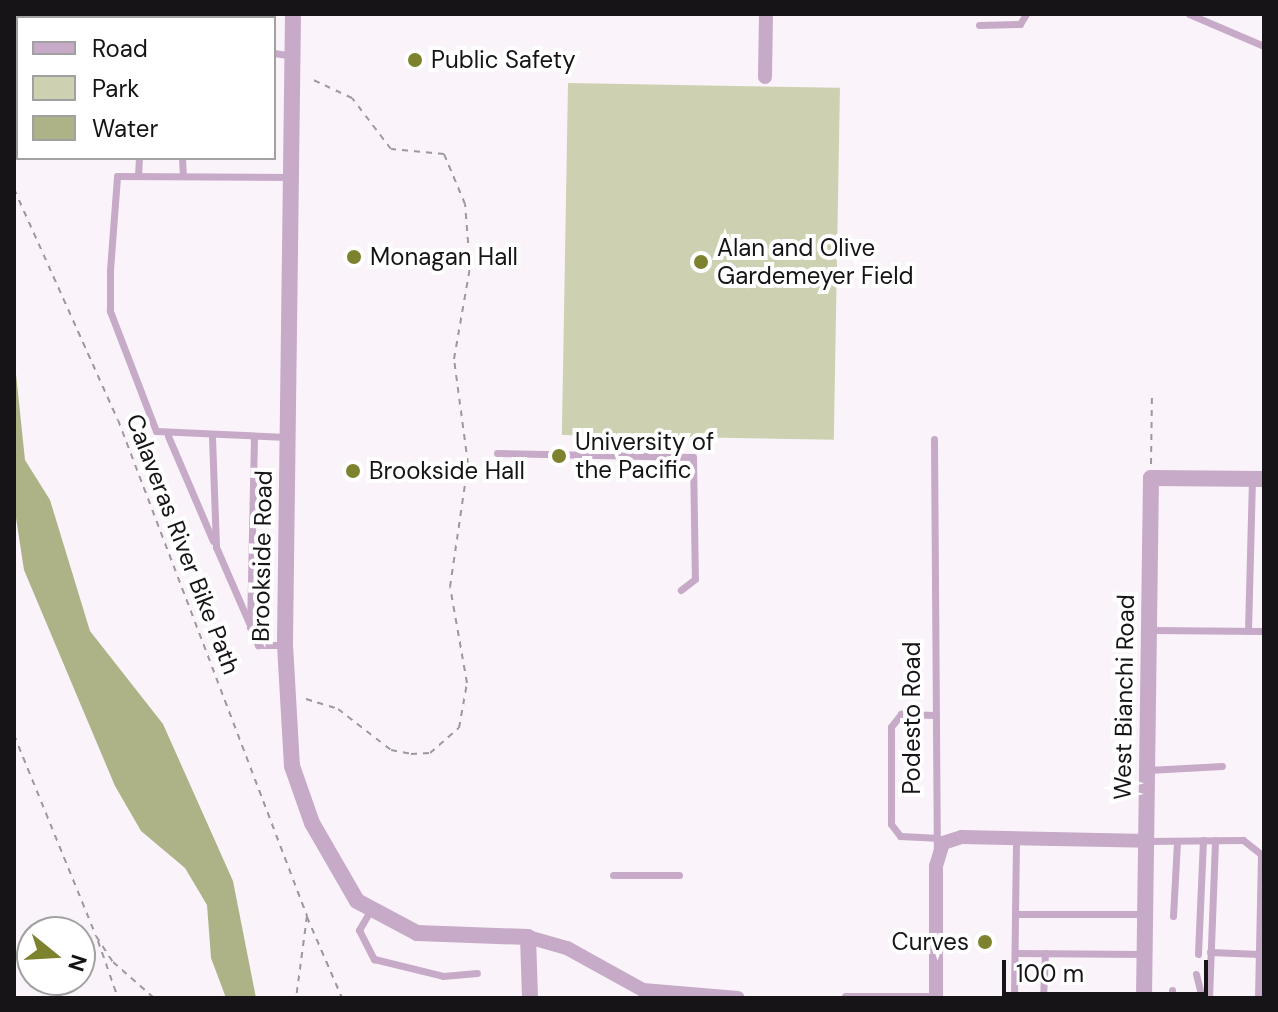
<!DOCTYPE html>
<html>
<head>
<meta charset="utf-8">
<style>
	body { margin:0 }
	#map { position:relative; width:1278px; height:1012px; overflow:hidden; background:#faf4fa; font-family:"DM Sans",sans-serif }
	div>[style] { position:absolute }
	[style*='--x'] { left:calc(var(--x)*1px); top:calc(var(--y)*1px); width:calc(var(--w)*1px); rotate:calc(var(--a)*1deg) }
	.green>* { inset:0; background:#cdd1b1; transform-origin:0 0 }
	.water>* { inset:0; background:#aeb387 }
	.path>* { height:2px; margin-top:-1px; transform-origin:0; background:repeating-linear-gradient(90deg,#9c989c 0 6px,transparent 0 12px) }
	.service>* { height:7px; margin:-3.5px; padding:0 3.5px; transform-origin:3.5px; border-radius:3.5px; background:#c7a9c8 }
	.minor>* { height:14px; margin:-7px; padding:0 7px; transform-origin:7px; border-radius:7px; background:#c7a9c8 }
	.tertiary>* { height:16px; margin:-8px; padding:0 8px; transform-origin:8px; border-radius:8px; background:#c7a9c8 }
	.dots>* { width:22px; height:22px; translate:-50% -50%; box-sizing:border-box; border:4px solid #fff; border-radius:50% }
	span { translate:-50% -50%; white-space:nowrap; text-align:center; line-height:1.15; -webkit-text-stroke:8px #fff; paint-order:stroke }
	.poi-label { font-size:24px; color:#161416 }
	.left { translate:0 -50%; text-align:left }
	.right { translate:-100% -50%; text-align:right }
	.street-label { font-size:24px; color:#161416 }
	.frame { position:absolute; inset:0; border:16px solid #161416; pointer-events:none }
	.legend { position:absolute; left:16px; top:16px; width:260px; height:144px; box-sizing:border-box; background:#fff; border:2px solid #a2a1a2; margin:0; padding:10px 14px; list-style:none; font-size:24px; color:#161416 }
	.legend li { display:flex; align-items:center; gap:16px; height:40px }
	.legend b { width:40px; border:2px solid #a2a1a2 }
	.north { position:absolute; left:16px; top:916px; width:80px; height:80px; box-sizing:border-box; background:#fff; border:2px solid #a2a1a2; border-radius:50%; rotate:108deg; font-size:22px; font-weight:700; line-height:32px; text-align:center; color:#161416 }
	.north::after { content:''; display:block; margin:auto; width:28px; height:36px; background:#7c822d; clip-path:polygon(50% 0,100% 100%,50% 72%,0 100%) }
	.scale { position:absolute; left:1002px; top:960px; width:206px; height:36px; box-sizing:border-box; border:4px solid #161416; border-top:0; padding-left:10px; font-size:24px; line-height:28px; white-space:nowrap; color:#161416; -webkit-text-stroke:6px #fff; paint-order:stroke }
</style>
</head>
<body>
<div id="map">
	<div class="green">
		<i style="left:568px;top:83px;width:272px;height:352px;rotate:1deg"></i>
	</div>
	<div class="water">
		<i style="clip-path:polygon(14px 355px,25px 460px,50px 500px,90px 631px,163px 724px,233px 881px,256px 998px,226px 998px,211px 958px,207px 905px,185px 868px,141px 831px,115px 786px,24px 570px,14px 505px)"></i>
	</div>
	<div class="path">
		<i style="--x:14;--y:189;--w:253;--a:65.8"></i>
		<i style="--x:118;--y:420;--w:531;--a:69.14"></i>
		<i style="--x:307;--y:916;--w:83;--a:97.6"></i>
		<i style="--x:1151;--y:464;--w:68;--a:-89.2"></i>
		<i style="--x:306;--y:699;--w:34;--a:17"></i>
		<i style="--x:338;--y:709;--w:67;--a:37.7"></i>
		<i style="--x:391;--y:750;--w:20;--a:11"></i>
		<i style="--x:411;--y:754;--w:19;--a:-3"></i>
		<i style="--x:430;--y:753;--w:38;--a:-41"></i>
		<i style="--x:459;--y:728;--w:46;--a:-79.9"></i>
		<i style="--x:467;--y:683;--w:97;--a:-100"></i>
		<i style="--x:450;--y:587;--w:124;--a:-81.7"></i>
		<i style="--x:468;--y:464;--w:106;--a:-97.6"></i>
		<i style="--x:454;--y:359;--w:93;--a:-80.1"></i>
		<i style="--x:470;--y:267;--w:63;--a:-94.5"></i>
		<i style="--x:465;--y:204;--w:54;--a:-112.8"></i>
		<i style="--x:444;--y:154;--w:53;--a:-174.6"></i>
		<i style="--x:391;--y:149;--w:64;--a:-127.4"></i>
		<i style="--x:352;--y:98;--w:47;--a:-155.1"></i>
		<i style="--x:14;--y:735;--w:217;--a:67.8"></i>
		<i style="--x:96;--y:936;--w:31;--a:57"></i>
		<i style="--x:113;--y:962;--w:55;--a:41.3"></i>
		<i style="--x:307;--y:917;--w:88;--a:66.6"></i>
		<i style="--x:98;--y:941;--w:60;--a:70.7"></i>
	</div>
	<div class="service">
		<i style="--x:55;--y:14;--w:4;--a:63"></i>
		<i style="--x:1189;--y:14;--w:82;--a:23.1"></i>
		<i style="--x:979;--y:25;--w:41;--a:-1.4"></i>
		<i style="--x:1020;--y:24;--w:12;--a:-59"></i>
		<i style="--x:14;--y:33;--w:4;--a:-14"></i>
		<i style="--x:274;--y:53;--w:18;--a:9"></i>
		<i style="--x:14;--y:73;--w:4;--a:-14"></i>
		<i style="--x:182;--y:158;--w:18;--a:87"></i>
		<i style="--x:138;--y:176;--w:18;--a:-87"></i>
		<i style="--x:168;--y:436;--w:114;--a:66.8"></i>
		<i style="--x:212;--y:437;--w:110;--a:87.9"></i>
		<i style="--x:216;--y:547;--w:83;--a:66.5"></i>
		<i style="--x:254;--y:437;--w:190;--a:91.2"></i>
		<i style="--x:250;--y:627;--w:20;--a:66"></i>
		<i style="--x:258;--y:645;--w:27;--a:0"></i>
		<i style="--x:286;--y:437;--w:130;--a:-177.4"></i>
		<i style="--x:156;--y:431;--w:129;--a:-111"></i>
		<i style="--x:110;--y:311;--w:41;--a:-90"></i>
		<i style="--x:110;--y:270;--w:94;--a:-85.7"></i>
		<i style="--x:117;--y:176;--w:174;--a:0.3"></i>
		<i style="--x:934;--y:439;--w:412;--a:89.6"></i>
		<i style="--x:497;--y:453;--w:196;--a:1.2"></i>
		<i style="--x:693;--y:457;--w:122;--a:89.1"></i>
		<i style="--x:695;--y:579;--w:18;--a:142"></i>
		<i style="--x:1150;--y:630;--w:114;--a:0.5"></i>
		<i style="--x:1248;--y:631;--w:150;--a:-88.5"></i>
		<i style="--x:934;--y:715;--w:33;--a:-178"></i>
		<i style="--x:901;--y:714;--w:16;--a:128"></i>
		<i style="--x:891;--y:727;--w:97;--a:90"></i>
		<i style="--x:891;--y:824;--w:15;--a:53"></i>
		<i style="--x:900;--y:836;--w:35;--a:3"></i>
		<i style="--x:1148;--y:770;--w:74;--a:-3.1"></i>
		<i style="--x:1147;--y:841;--w:96;--a:-0.6"></i>
		<i style="--x:1243;--y:840;--w:23;--a:38"></i>
		<i style="--x:1261;--y:854;--w:144;--a:91.2"></i>
		<i style="--x:613;--y:875;--w:66;--a:0"></i>
		<i style="--x:370;--y:911;--w:22;--a:120"></i>
		<i style="--x:359;--y:930;--w:33;--a:63"></i>
		<i style="--x:374;--y:959;--w:71;--a:13.8"></i>
		<i style="--x:443;--y:976;--w:34;--a:-5"></i>
		<i style="--x:1015;--y:914;--w:76;--a:-89.2"></i>
		<i style="--x:1173;--y:916;--w:75;--a:-86.9"></i>
		<i style="--x:1210;--y:952;--w:50;--a:2.3"></i>
		<i style="--x:1015;--y:953;--w:128;--a:0.4"></i>
		<i style="--x:1198;--y:954;--w:114;--a:-87.5"></i>
		<i style="--x:1196;--y:974;--w:25;--a:76"></i>
		<i style="--x:1172;--y:990;--w:8;--a:90"></i>
		<i style="--x:845;--y:996;--w:91;--a:0"></i>
		<i style="--x:1014;--y:998;--w:84;--a:-89.3"></i>
		<i style="--x:1015;--y:914;--w:128;--a:0"></i>
		<i style="--x:1043;--y:998;--w:45;--a:-87.5"></i>
		<i style="--x:1209;--y:998;--w:158;--a:-87.8"></i>
	</div>
	<div class="minor">
		<i style="--x:765;--y:77;--w:63;--a:-89.1"></i>
		<i style="--x:528;--y:937;--w:41;--a:15.8"></i>
		<i style="--x:567;--y:948;--w:87;--a:28.9"></i>
		<i style="--x:643;--y:990;--w:95;--a:4.8"></i>
		<i style="--x:936;--y:998;--w:132;--a:-90"></i>
		<i style="--x:936;--y:866;--w:24;--a:-73"></i>
		<i style="--x:943;--y:843;--w:20;--a:-18"></i>
		<i style="--x:962;--y:837;--w:185;--a:1.2"></i>
	</div>
	<div class="tertiary">
		<i style="--x:293;--y:14;--w:631;--a:90.73"></i>
		<i style="--x:285;--y:645;--w:121;--a:86.7"></i>
		<i style="--x:292;--y:766;--w:60;--a:70.7"></i>
		<i style="--x:312;--y:823;--w:90;--a:60"></i>
		<i style="--x:357;--y:901;--w:68;--a:28.1"></i>
		<i style="--x:417;--y:933;--w:111;--a:2.1"></i>
		<i style="--x:528;--y:937;--w:61;--a:88.1"></i>
		<i style="--x:1144;--y:998;--w:520;--a:-89.23"></i>
		<i style="--x:1151;--y:478;--w:113;--a:0.5"></i>
	</div>
	<div class="dots">
		<i style="left:415px;top:60px;background:#7c822d"></i>
		<i style="left:354px;top:257px;background:#7c822d"></i>
		<i style="left:701px;top:262px;background:#7c822d"></i>
		<i style="left:559px;top:456px;background:#7c822d"></i>
		<i style="left:353px;top:471px;background:#7c822d"></i>
		<i style="left:985px;top:942px;background:#7c822d"></i>
	</div>
	<div class="poi-label">
		<span class="left" style="left:431px;top:60px">Public Safety</span>
		<span class="left" style="left:717px;top:262px">Alan and Olive<br>Gardemeyer Field</span>
		<span class="left" style="left:370px;top:257px">Monagan Hall</span>
		<span class="left" style="left:575px;top:456px">University of<br>the Pacific</span>
		<span class="left" style="left:369px;top:471px">Brookside Hall</span>
		<span class="right" style="left:969px;top:942px">Curves</span>
	</div>
	<div class="street-label">
		<span style="left:183px;top:544px;rotate:69deg">Calaveras River Bike Path</span>
		<span style="left:262px;top:556px;rotate:-89deg">Brookside Road</span>
		<span style="left:1124px;top:697px;rotate:-89deg">West Bianchi Road</span>
		<span style="left:912px;top:718px;rotate:-90deg">Podesto Road</span>
	</div>
	<div class="frame"></div>
	<ul class="legend">
	<li><b style="height:10px;background:#c7a9c8"></b>Road</li>
	<li><b style="height:22px;background:#cdd1b1"></b>Park</li>
	<li><b style="height:22px;background:#aeb387"></b>Water</li>
	</ul>
	<div class="north">N</div>
	<div class="scale">100 m</div>
</div>
</body>
</html>
